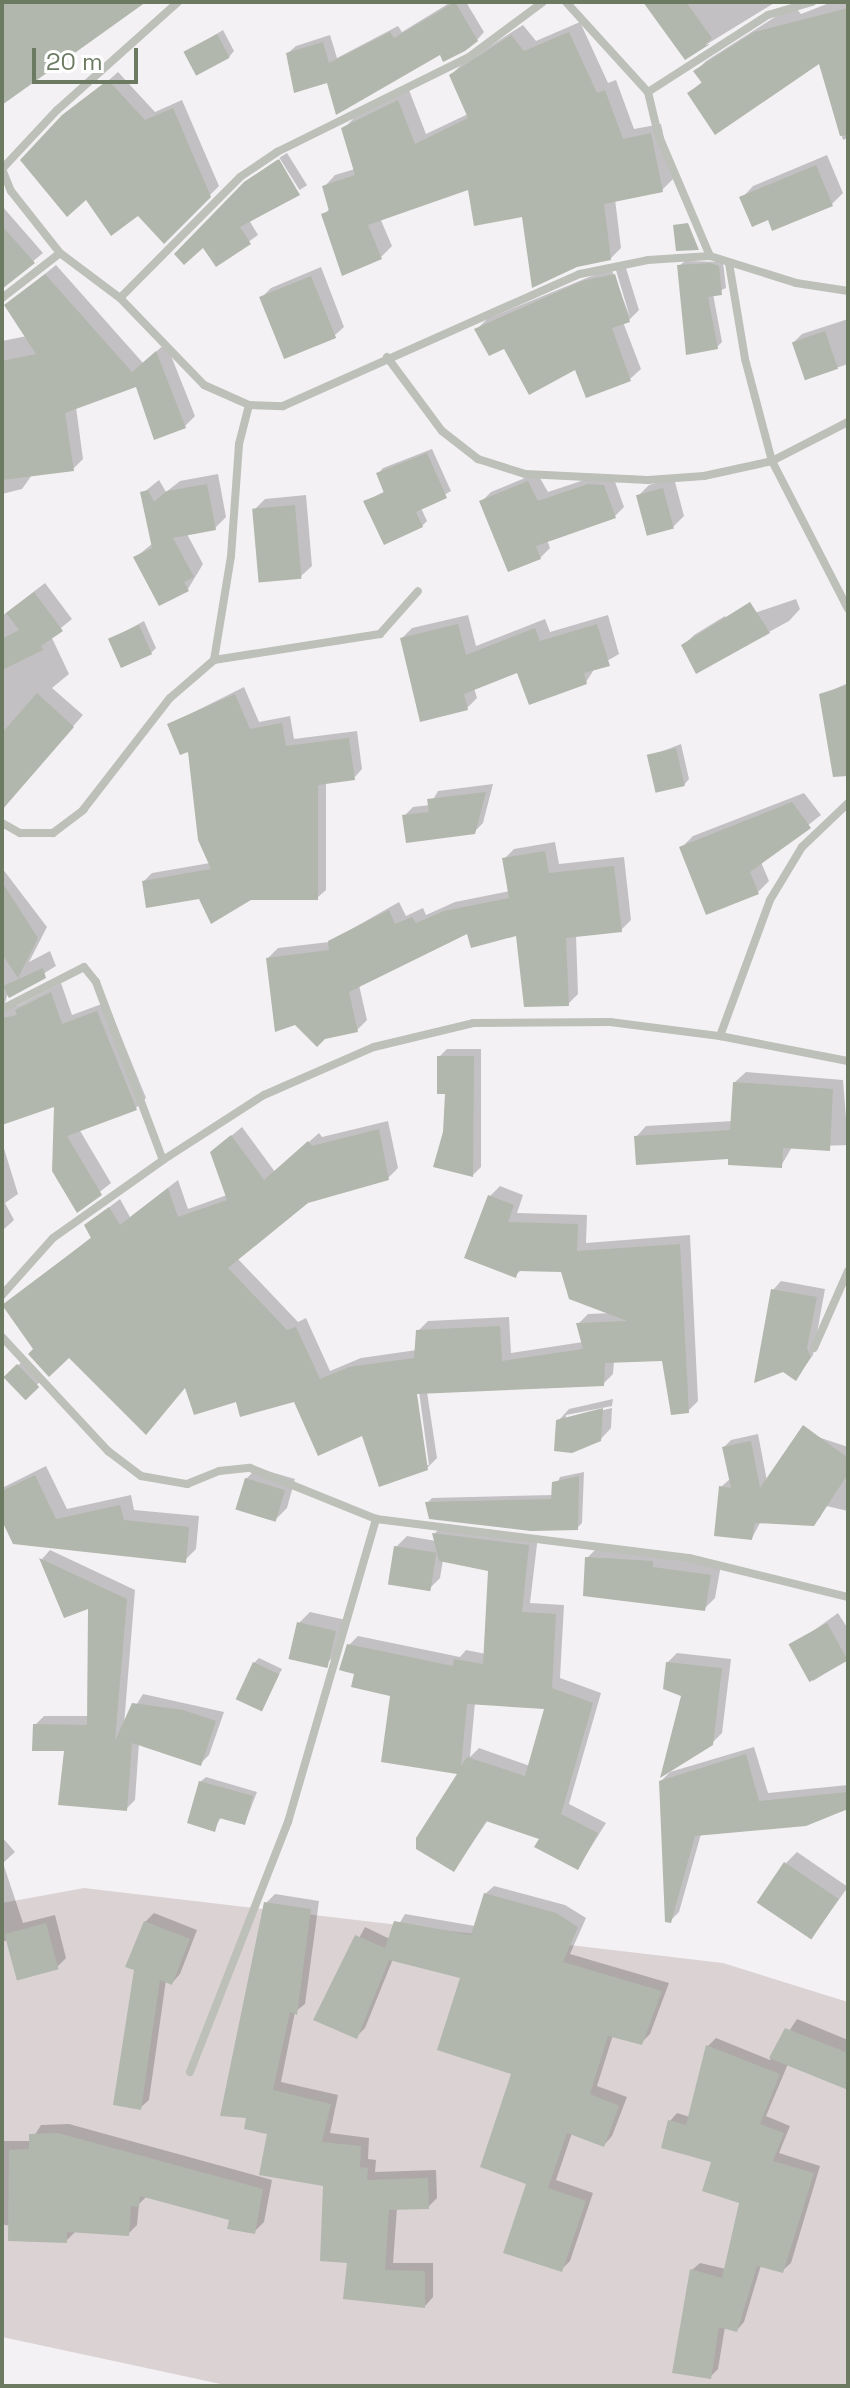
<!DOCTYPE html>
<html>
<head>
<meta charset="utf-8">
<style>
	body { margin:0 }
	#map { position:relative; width:850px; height:2388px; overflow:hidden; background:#f4f1f4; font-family:"Space Grotesk",sans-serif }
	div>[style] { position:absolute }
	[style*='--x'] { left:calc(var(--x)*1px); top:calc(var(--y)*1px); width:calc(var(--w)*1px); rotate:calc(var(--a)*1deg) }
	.green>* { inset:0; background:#dbd2d4 }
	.shadow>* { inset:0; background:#0003; transform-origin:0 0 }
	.building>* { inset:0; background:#b1b7ac; transform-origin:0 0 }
	.street>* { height:8px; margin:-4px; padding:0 4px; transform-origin:4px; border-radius:4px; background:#bcc0b8 }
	span { translate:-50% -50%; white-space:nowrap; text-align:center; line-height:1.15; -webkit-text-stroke:8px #fff; paint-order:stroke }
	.frame { position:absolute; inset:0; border:4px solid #6b7a61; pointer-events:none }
	.scale { position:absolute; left:32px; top:48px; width:106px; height:36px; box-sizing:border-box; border:4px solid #6b7a61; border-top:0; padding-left:10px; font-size:24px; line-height:28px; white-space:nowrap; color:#6b7a61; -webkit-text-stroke:6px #fff; paint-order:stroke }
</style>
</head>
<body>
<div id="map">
	<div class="green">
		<i style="clip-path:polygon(84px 1888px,723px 1963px,848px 2002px,848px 2386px,230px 2386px,2px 2337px,2px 1903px)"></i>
	</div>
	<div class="shadow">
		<i style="clip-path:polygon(451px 2px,466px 2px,484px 32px,477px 40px,328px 81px,288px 53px,296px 46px,330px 35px,337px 58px,398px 26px,402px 32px)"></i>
		<i style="clip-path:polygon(645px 2px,776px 2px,686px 57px)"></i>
		<i style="clip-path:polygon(832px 2px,848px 2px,848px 138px,843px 140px,821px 61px,689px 93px,703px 81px,696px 71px,706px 61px,783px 12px,796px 8px,801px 14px)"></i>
		<i style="clip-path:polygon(580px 22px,608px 83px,616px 80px,634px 129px,661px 124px,673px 179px,662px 190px,615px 199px,621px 248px,610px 259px,469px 188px,380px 218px,392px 246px,381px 257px,324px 215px,330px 208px,324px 187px,335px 175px,355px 169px,343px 129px,354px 118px,409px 90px,426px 134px,468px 114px,451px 75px,462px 64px,523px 25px,536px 41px)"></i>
		<i style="clip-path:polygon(223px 30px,234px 51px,229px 57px,187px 52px)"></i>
		<i style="clip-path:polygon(118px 72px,155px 112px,182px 100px,219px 186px,164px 241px,138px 214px,86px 197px,37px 144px)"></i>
		<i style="left:287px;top:153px;width:38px;height:9px;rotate:58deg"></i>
		<i style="clip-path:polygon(827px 155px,843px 193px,832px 204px,769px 217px,742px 198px,753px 186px)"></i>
		<i style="clip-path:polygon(277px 160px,297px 194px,249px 220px,258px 235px,217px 264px,255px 175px)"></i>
		<i style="clip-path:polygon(2px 206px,43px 253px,2px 287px)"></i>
		<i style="clip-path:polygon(685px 261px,723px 262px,726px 288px,713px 294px,722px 342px,717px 347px,679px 266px)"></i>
		<i style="clip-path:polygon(56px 265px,143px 363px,166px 343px,195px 416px,185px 426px,137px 385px,76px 407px,83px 459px,73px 469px,32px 475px,22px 489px,2px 494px,2px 341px,27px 336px,7px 305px)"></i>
		<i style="clip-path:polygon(625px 265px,639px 310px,629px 320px,623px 322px,641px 369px,630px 379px,505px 346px,477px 329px,487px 319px,611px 268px,630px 317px,615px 267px)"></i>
		<i style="clip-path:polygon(321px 267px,344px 327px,334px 336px,262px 297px,271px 288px)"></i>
		<i style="clip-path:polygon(848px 319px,848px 364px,806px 378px,794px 342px,802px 334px)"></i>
		<i style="clip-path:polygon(432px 449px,451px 491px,421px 508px,427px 521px,422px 526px,366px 501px,385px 491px,378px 474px,383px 468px)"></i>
		<i style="clip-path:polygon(537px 473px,548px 492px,599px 475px,613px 476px,624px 507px,615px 516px,547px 540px,550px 548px,540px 558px,482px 501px,491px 492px)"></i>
		<i style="clip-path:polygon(218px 474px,226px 517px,215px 528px,187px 534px,203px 564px,188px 589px,136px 557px,153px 543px,143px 493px,159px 480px,166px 492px,180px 481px)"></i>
		<i style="clip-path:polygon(674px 478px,684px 516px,673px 527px,638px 496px,649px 485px)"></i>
		<i style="clip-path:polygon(306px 495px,312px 566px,300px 577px,254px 510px,265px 499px)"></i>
		<i style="clip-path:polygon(45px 583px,72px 619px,51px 636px,69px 674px,52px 688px,83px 715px,2px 807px,2px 616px)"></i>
		<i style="clip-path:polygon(796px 599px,800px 609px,789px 621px,697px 671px,683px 646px,694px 635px,725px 616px,728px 622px)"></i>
		<i style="clip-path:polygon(468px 615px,476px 646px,545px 619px,550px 632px,608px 615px,619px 654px,595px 668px,586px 682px,518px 671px,474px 688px,477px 698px,467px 708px,402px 638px,412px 628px)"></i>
		<i style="clip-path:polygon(144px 621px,156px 648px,151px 653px,111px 639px)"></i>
		<i style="clip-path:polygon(848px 683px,848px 744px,821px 695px)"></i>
		<i style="clip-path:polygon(244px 687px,259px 722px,290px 716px,294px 739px,357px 731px,362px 769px,354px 778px,326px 782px,326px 890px,317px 898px,200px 897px,144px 881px,152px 873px,210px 863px,190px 749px,170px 724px)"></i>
		<i style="clip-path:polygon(681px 744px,689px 779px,684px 785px,650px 756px)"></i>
		<i style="clip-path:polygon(493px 784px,483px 823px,474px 832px,404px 816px,413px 807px,430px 805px,438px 791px)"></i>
		<i style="clip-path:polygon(804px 793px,821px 815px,761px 862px,769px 881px,758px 892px,682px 847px,693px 836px)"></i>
		<i style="clip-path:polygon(555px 842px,559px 864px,624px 857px,631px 920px,621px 930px,576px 935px,578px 994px,568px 1004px,518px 934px,469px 931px,359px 985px,367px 1020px,357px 1030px,268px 958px,278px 948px,329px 942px,399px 902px,406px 916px,423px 908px,426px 915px,455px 902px,510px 891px,504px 859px,514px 849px)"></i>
		<i style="clip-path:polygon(2px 868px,47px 927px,29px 962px,50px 951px,56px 966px,7px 996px,5px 1003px,17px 1006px,61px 983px,72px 1015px,107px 1002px,146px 1098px,136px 1108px,79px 1129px,111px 1183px,77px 1210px,57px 1104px,2px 1123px)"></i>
		<i style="clip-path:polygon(848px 933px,848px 973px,847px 934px)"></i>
		<i style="clip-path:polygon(447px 1049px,481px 1049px,481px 1167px,473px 1175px,445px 1132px,447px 1092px,439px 1057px)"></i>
		<i style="clip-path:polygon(746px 1072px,843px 1080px,848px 1145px,792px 1147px,781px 1166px,636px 1137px,646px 1126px,733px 1121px,735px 1082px)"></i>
		<i style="clip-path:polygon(evenodd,388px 1121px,398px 1168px,388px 1178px,307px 1201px,237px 1258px,298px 1322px,306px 1318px,330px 1371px,361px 1358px,417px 1350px,418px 1331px,428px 1321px,509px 1317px,511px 1353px,583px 1342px,578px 1324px,588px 1314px,612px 1313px,563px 1270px,522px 1269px,515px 1276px,490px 1196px,500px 1186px,523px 1195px,517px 1213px,587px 1215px,586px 1243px,690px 1235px,698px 1401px,688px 1411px,664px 1359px,614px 1361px,613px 1374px,603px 1384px,427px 1392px,437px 1458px,427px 1468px,295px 1400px,238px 1399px,35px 1349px,4px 1306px,93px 1236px,86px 1225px,120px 1199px,130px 1217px,178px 1180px,188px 1209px,227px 1195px,212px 1152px,242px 1127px,275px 1172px,319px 1133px,322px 1137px,388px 1121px,414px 1384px,418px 1384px,429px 1465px,425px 1465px,414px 1384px)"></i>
		<i style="clip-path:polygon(2px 1142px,18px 1194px,5px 1203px,14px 1220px,2px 1231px)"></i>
		<i style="clip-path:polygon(781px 1281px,825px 1289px,813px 1355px,796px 1378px,773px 1290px)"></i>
		<i style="left:24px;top:1360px;width:27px;height:25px;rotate:48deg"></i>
		<i style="clip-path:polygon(613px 1399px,612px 1406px,566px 1415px,566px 1419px,612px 1408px,611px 1428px,600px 1440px,558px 1421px,569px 1409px)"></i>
		<i style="clip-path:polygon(803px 1432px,848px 1447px,848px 1511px,822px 1505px,821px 1516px,814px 1524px,761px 1521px,752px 1538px,721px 1487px,731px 1478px,724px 1447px,731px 1440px,758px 1434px,767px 1481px)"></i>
		<i style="clip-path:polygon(46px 1466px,67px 1509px,131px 1495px,134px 1510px,199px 1516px,196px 1549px,185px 1560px,2px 1516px,2px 1488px)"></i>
		<i style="clip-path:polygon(257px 1468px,295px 1479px,287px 1508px,276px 1519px,246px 1479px)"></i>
		<i style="clip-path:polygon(584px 1472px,582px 1523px,577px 1528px,427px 1503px,432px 1498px,553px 1495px,560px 1477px)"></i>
		<i style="clip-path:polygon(evenodd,444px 1524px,538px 1536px,530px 1603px,564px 1605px,560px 1678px,601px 1693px,569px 1804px,606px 1823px,578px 1868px,542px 1837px,488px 1820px,454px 1870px,460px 1772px,392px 1695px,356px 1672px,349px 1645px,358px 1636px,460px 1657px,466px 1650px,486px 1654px,490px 1570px,443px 1560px,440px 1578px,429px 1589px,396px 1547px,407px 1536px,436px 1541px,434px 1534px,444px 1524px,475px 1703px,546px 1707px,530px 1766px,479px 1748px,470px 1757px,475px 1703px)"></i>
		<i style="clip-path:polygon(598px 1547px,663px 1551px,663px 1556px,721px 1565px,715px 1598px,704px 1609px,587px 1558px)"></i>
		<i style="clip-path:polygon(50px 1550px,135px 1590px,124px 1725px,143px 1694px,224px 1712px,209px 1755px,200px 1764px,139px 1743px,135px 1800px,126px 1809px,66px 1749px,35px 1725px,44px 1716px,89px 1716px,90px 1606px,65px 1616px,42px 1559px)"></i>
		<i style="clip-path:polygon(310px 1612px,346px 1620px,336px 1654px,325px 1665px,299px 1623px)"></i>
		<i style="clip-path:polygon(838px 1613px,848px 1629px,848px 1659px,813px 1681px,791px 1647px)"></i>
		<i style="clip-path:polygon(677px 1653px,731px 1659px,722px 1733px,712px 1743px,667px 1663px)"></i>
		<i style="clip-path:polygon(259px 1658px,282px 1669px,261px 1709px,254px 1663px)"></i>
		<i style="clip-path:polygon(754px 1747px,768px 1793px,848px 1785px,848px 1807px,701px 1834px,679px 1912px,670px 1921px,661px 1781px,670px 1772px)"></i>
		<i style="clip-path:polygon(206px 1777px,257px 1792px,245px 1823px,222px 1816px,214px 1829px,200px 1782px)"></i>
		<i style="clip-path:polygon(2px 1837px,15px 1852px,3px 1863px,23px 1923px,55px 1915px,66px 1958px,57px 1967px,8px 1940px,2px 1942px)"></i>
		<i style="clip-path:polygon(797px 1852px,848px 1887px,812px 1937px,786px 1863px)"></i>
		<i style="clip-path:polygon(494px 1886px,565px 1905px,586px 1918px,570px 1954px,669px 1983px,650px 2034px,641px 2043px,613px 2035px,597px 2086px,627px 2097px,612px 2136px,604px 2145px,572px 2133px,556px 2180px,593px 2193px,570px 2261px,562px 2269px,528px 2183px,513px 2073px,463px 1976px,393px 1959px,365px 2028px,357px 2036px,316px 2019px,365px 1927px,390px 1939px,405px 1914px,475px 1926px,485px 1894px)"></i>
		<i style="clip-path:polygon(275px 1894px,319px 1901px,305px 2004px,295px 2012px,281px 2082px,338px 2095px,330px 2133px,369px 2138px,368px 2159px,376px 2160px,375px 2172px,436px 2170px,437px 2198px,428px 2207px,397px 2208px,393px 2263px,433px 2263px,433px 2297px,425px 2306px,349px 2261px,326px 2184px,269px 2132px,266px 1903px)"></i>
		<i style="clip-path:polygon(154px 1913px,197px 1930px,180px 1974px,172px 1983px,166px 1980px,149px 2100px,140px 2108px,145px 1922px)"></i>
		<i style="clip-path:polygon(797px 2019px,848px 2040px,848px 2088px,788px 2064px,766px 2116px,790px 2126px,779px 2153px,820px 2166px,791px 2263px,783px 2270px,761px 2265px,744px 2322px,737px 2330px,725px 2327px,718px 2369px,710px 2377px,692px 2270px,700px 2263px,726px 2269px,742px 2201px,713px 2161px,670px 2121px,677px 2113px,690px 2117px,708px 2046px,716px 2038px,770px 2060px)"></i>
		<i style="clip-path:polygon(69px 2124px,272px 2180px,264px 2222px,254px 2232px,231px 2219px,147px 2196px,139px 2204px,137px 2225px,128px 2234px,76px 2231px,66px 2241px,2px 2224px,2px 2141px,31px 2141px,41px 2125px)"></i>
	</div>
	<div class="building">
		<i style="clip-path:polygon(2px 2px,146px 2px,2px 105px)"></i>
		<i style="clip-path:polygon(455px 2px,478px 41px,465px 51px,443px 62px,440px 55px,336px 115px,327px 83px,294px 93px,286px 53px,323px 42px,329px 63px,390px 32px,394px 38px)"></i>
		<i style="clip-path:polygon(643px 2px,686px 2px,712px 38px,705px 45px,710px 44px,685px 60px)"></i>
		<i style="clip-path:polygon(848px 8px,848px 135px,840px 136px,819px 64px,715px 135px,687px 93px,702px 83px,693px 71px,754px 32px)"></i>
		<i style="clip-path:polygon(569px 32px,597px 93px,605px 90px,623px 139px,651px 133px,663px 192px,604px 204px,611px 260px,577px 267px,532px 288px,522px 217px,474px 226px,468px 190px,368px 225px,382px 259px,342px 276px,321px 214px,329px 211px,322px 186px,355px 175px,341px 128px,398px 100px,415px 144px,468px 118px,449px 75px,511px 35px,524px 51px)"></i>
		<i style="left:217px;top:34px;width:27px;height:38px;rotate:62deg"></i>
		<i style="clip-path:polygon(108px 80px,145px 120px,173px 108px,211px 197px,164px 244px,138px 216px,111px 236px,86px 200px,67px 217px,20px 160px,62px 115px)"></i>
		<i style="clip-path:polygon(279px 159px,300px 195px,240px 227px,251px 244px,216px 267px,203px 248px,184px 265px,174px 254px,244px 182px)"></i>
		<i style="clip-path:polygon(816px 165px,833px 206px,772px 231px,768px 220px,752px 227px,739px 197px)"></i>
		<i style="clip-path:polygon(688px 223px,699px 250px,676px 251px,673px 225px)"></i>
		<i style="clip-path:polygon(2px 226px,35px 263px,2px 289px)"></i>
		<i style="clip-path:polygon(710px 263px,719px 266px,722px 295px,708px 297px,718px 349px,686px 355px,677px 265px)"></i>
		<i style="clip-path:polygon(45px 274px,132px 372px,156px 351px,186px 428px,154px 440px,136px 387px,65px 413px,74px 471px,2px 480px,2px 361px,36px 354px,4px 305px)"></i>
		<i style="clip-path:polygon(615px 274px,630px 322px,612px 328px,631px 381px,586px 398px,575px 370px,529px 395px,504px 349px,489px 356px,474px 329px,582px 281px)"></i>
		<i style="left:311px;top:276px;width:67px;height:56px;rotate:68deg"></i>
		<i style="left:825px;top:331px;width:40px;height:35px;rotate:71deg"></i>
		<i style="clip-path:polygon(427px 453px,447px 498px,416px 512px,423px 527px,384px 545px,363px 501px,384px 493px,376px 473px)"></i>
		<i style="clip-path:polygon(528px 481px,538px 501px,588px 484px,604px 485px,616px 518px,536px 546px,541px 559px,508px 572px,479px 501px)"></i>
		<i style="clip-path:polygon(207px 484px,216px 530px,173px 538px,194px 577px,184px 582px,189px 591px,159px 606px,133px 557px,152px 548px,140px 492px,148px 490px,154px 502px,167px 491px)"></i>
		<i style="left:663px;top:488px;width:42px;height:28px;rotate:75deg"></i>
		<i style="left:295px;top:505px;width:74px;height:43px;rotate:85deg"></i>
		<i style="clip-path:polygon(34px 592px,63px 631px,41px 646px,43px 650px,2px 670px,2px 639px,19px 630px,6px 613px)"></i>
		<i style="clip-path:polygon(750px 602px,770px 633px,696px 674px,681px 645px)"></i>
		<i style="clip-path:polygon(458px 624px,466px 655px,535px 628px,540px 641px,597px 624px,610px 666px,584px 673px,587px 684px,529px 705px,517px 673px,464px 694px,468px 710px,420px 722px,400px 638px)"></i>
		<i style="left:139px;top:625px;width:32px;height:34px;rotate:66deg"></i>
		<i style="clip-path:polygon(848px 685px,848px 776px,833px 777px,819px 694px)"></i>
		<i style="clip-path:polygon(37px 693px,74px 727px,2px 810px,2px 733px)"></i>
		<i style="clip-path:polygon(235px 694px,250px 729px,282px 723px,286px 746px,349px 738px,355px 780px,318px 785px,318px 900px,251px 900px,211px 924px,199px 899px,146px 908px,142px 881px,211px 869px,198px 840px,188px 752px,180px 755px,167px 724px)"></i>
		<i style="left:676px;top:748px;width:39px;height:30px;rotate:77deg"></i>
		<i style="clip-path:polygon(486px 792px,475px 834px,406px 843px,402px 815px,429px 812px,427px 799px)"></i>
		<i style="clip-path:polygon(792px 802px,811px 828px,750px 872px,759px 894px,706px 915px,679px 847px)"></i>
		<i style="clip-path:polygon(545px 851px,549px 873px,614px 866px,622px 932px,566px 938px,569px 1006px,524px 1007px,516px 936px,471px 948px,467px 934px,349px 992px,358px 1032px,325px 1039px,317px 1047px,295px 1025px,275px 1032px,266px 958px,329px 950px,328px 941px,389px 910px,395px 924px,412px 917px,416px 923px,444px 911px,509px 898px,502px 858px)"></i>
		<i style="clip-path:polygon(2px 882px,38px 938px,18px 978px,2px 954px)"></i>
		<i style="clip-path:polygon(43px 968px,46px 978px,9px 998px,3px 986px)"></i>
		<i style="clip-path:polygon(51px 992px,62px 1024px,97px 1011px,137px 1110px,67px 1136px,102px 1195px,77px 1213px,52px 1171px,54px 1107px,2px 1125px,2px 1018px,17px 1015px,15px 1010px)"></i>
		<i style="clip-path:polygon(437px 1056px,474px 1056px,473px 1177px,433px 1167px,443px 1132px,445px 1094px,437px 1094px)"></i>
		<i style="clip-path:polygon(733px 1082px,833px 1089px,830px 1151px,783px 1148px,782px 1168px,728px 1165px,728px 1159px,636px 1165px,634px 1136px,730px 1130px)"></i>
		<i style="clip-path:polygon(379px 1129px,389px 1180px,308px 1203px,228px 1268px,287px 1330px,296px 1327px,320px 1379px,349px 1367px,414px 1358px,416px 1330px,500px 1326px,502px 1361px,583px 1349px,576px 1323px,627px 1321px,569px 1299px,561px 1272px,518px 1271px,516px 1278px,464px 1258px,488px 1195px,514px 1205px,508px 1222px,578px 1224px,577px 1251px,680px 1244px,689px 1413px,671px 1415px,662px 1361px,605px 1363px,604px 1386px,417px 1394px,428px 1470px,379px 1487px,362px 1436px,318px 1456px,294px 1402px,240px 1417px,236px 1402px,194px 1415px,185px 1388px,146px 1435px,69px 1358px,49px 1377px,28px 1354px,33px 1349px,2px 1305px,91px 1238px,84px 1225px,109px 1207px,120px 1225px,168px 1188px,178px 1217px,227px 1200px,210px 1152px,231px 1135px,264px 1180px,308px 1141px,312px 1146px)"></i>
		<i style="clip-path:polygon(771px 1289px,817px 1297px,807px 1348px,811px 1357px,796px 1381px,783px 1372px,754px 1383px)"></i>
		<i style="left:17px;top:1364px;width:32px;height:19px;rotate:46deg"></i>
		<i style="clip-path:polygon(603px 1408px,601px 1441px,572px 1453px,554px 1451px,556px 1420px)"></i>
		<i style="clip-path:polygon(803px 1425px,848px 1458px,848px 1474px,814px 1526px,755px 1523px,752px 1540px,714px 1536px,719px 1486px,731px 1488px,722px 1447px,751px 1441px,760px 1488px)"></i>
		<i style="clip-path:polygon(35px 1475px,56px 1519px,120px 1505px,124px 1520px,189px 1527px,186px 1563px,13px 1544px,2px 1521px,2px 1491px)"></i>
		<i style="clip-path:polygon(579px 1476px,578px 1530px,531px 1531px,429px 1519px,425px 1502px,551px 1499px,552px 1482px)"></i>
		<i style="left:245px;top:1478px;width:42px;height:33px;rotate:17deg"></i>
		<i style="clip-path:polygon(evenodd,432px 1533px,529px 1545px,522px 1612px,556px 1614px,552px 1688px,593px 1703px,561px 1814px,598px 1833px,578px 1870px,534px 1847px,539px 1839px,486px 1821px,454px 1872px,416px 1849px,416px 1838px,457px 1774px,381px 1762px,390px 1696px,351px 1687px,354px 1674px,339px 1670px,347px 1644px,453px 1666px,454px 1659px,483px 1664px,488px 1571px,439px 1561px,432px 1533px,467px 1704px,544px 1709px,525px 1776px,467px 1757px,461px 1766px,467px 1704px)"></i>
		<i style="left:394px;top:1546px;width:43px;height:39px;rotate:9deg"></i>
		<i style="clip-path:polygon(585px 1557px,653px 1561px,653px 1567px,711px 1575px,705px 1611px,583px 1596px)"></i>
		<i style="clip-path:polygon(39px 1558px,127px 1599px,115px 1741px,132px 1703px,183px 1710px,216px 1721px,201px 1766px,132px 1743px,127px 1811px,58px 1805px,64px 1751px,32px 1751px,33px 1724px,87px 1725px,88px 1609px,64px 1618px)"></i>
		<i style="left:297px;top:1622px;width:40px;height:38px;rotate:13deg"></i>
		<i style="left:827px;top:1623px;width:43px;height:44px;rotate:61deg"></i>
		<i style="left:253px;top:1662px;width:29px;height:41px;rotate:25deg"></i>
		<i style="clip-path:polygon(666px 1662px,722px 1668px,713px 1745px,660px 1778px,681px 1696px,663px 1689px)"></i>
		<i style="clip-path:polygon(746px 1754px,759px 1801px,848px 1792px,848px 1809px,806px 1826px,695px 1836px,671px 1923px,665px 1922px,659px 1781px)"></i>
		<i style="clip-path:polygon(199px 1781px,253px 1796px,245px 1825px,219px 1818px,215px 1832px,187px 1823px)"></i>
		<i style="left:784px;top:1862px;width:66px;height:49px;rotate:34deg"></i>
		<i style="clip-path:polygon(484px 1893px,556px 1913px,578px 1927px,563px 1962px,662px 1991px,642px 2045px,608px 2036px,590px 2094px,619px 2106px,604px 2147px,567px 2133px,548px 2188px,586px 2201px,562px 2272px,503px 2253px,526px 2184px,480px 2167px,511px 2074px,437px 2050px,460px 1978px,389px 1960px,357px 2039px,313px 2020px,355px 1935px,385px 1948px,394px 1921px,471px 1935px)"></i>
		<i style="clip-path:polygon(264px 1902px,311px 1909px,297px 2015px,290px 2012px,273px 2090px,331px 2104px,322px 2142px,361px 2146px,360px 2167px,368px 2168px,367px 2180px,428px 2178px,429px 2209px,389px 2210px,385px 2270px,425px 2271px,425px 2308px,343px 2299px,347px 2263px,320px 2261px,323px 2186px,259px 2175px,267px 2134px,244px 2129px,246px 2118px,220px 2116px)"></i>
		<i style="clip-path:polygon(144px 1921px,190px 1939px,172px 1985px,160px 1980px,141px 2110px,113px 2105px,134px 1970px,125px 1967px)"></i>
		<i style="left:46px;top:1923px;width:48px;height:43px;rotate:75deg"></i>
		<i style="clip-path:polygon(785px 2028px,848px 2053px,848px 2090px,769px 2058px)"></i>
		<i style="clip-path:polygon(706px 2045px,780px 2074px,760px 2124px,784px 2133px,773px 2161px,814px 2173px,783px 2273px,757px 2266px,737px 2332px,719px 2327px,711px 2379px,672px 2373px,690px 2269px,722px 2278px,739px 2203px,702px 2191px,711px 2162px,661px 2148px,668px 2120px,686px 2125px)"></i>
		<i style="clip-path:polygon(58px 2133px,263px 2189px,255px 2234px,227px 2229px,229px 2220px,140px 2196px,139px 2207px,131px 2206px,129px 2236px,67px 2232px,67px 2243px,8px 2241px,9px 2150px,29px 2149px,29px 2134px)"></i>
	</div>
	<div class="street">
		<i style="--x:178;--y:2;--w:162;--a:138.2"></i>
		<i style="--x:57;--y:110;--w:81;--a:133"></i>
		<i style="--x:2;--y:169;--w:24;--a:68"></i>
		<i style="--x:11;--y:191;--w:79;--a:51.7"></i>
		<i style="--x:60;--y:253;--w:75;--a:36.9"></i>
		<i style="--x:120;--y:298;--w:121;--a:46"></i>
		<i style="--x:204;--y:385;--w:49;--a:24"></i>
		<i style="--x:249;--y:405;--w:34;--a:2"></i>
		<i style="--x:283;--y:406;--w:325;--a:-24"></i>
		<i style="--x:580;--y:274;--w:69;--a:-11.6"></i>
		<i style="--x:648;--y:260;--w:62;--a:-3.7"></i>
		<i style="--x:710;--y:256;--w:90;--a:17.4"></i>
		<i style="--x:796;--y:283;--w:53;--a:8.7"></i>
		<i style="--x:566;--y:2;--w:122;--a:47.7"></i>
		<i style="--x:710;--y:256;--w:133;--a:-113.1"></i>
		<i style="--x:658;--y:134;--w:43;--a:-103.4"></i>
		<i style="--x:648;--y:92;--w:143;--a:-32.7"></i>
		<i style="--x:768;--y:15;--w:46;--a:-16.5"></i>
		<i style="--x:729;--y:263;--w:97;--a:80.5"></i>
		<i style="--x:745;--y:359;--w:106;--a:75.2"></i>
		<i style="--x:772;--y:461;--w:166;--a:62.8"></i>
		<i style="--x:2;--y:298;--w:73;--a:-37.8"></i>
		<i style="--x:120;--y:298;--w:170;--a:-45.2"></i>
		<i style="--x:240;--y:177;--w:45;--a:-34"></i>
		<i style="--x:277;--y:152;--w:214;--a:-26.3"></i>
		<i style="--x:469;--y:57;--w:92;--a:-36.6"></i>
		<i style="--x:387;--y:357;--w:92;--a:53.4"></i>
		<i style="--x:442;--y:431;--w:46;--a:37.9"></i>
		<i style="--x:478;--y:459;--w:49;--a:17.7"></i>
		<i style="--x:525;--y:474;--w:123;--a:2.8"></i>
		<i style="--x:648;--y:480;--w:56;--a:-4.1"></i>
		<i style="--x:704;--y:476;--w:70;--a:-12.4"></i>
		<i style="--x:772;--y:461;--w:85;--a:-27.2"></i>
		<i style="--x:214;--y:660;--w:168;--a:-8.9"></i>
		<i style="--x:380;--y:634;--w:57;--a:-48.5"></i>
		<i style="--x:2;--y:823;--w:21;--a:29"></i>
		<i style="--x:20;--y:833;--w:33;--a:0"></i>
		<i style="--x:53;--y:833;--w:38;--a:-37"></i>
		<i style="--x:83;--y:810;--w:142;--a:-52.2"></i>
		<i style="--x:170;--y:698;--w:58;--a:-40.8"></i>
		<i style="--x:214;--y:660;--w:105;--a:-80.7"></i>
		<i style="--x:231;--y:556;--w:112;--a:-85.9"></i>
		<i style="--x:239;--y:444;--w:40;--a:-75.6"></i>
		<i style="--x:2;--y:1009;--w:92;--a:-27.1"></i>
		<i style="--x:84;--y:967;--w:19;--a:51"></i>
		<i style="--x:96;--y:982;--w:190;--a:69.4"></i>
		<i style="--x:720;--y:1036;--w:145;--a:-69.8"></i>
		<i style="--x:770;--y:900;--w:62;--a:-58.9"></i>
		<i style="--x:802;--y:847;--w:64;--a:-43.7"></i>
		<i style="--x:2;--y:1295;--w:76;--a:-48.2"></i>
		<i style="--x:53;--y:1238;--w:135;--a:-35.3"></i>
		<i style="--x:163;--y:1160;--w:120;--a:-32.8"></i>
		<i style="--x:264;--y:1095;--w:120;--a:-23.6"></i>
		<i style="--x:374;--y:1047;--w:102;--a:-13.6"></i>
		<i style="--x:473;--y:1023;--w:137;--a:-0.4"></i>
		<i style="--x:610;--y:1022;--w:111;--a:7.3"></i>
		<i style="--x:720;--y:1036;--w:130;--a:11.1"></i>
		<i style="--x:2;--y:1337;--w:156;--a:47.1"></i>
		<i style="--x:108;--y:1451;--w:41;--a:37.1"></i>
		<i style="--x:141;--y:1476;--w:47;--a:9.9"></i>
		<i style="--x:187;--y:1484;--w:35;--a:-22"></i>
		<i style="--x:219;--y:1471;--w:31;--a:-6"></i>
		<i style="--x:250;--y:1468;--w:136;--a:22"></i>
		<i style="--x:376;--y:1519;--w:315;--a:7.1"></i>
		<i style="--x:689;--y:1558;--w:164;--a:13.8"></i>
		<i style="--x:814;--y:1348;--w:84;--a:-66.2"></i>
		<i style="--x:190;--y:2072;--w:269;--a:-68.6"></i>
		<i style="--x:288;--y:1822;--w:316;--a:-73.8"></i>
	</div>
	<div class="frame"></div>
	<div class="scale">20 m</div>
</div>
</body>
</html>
